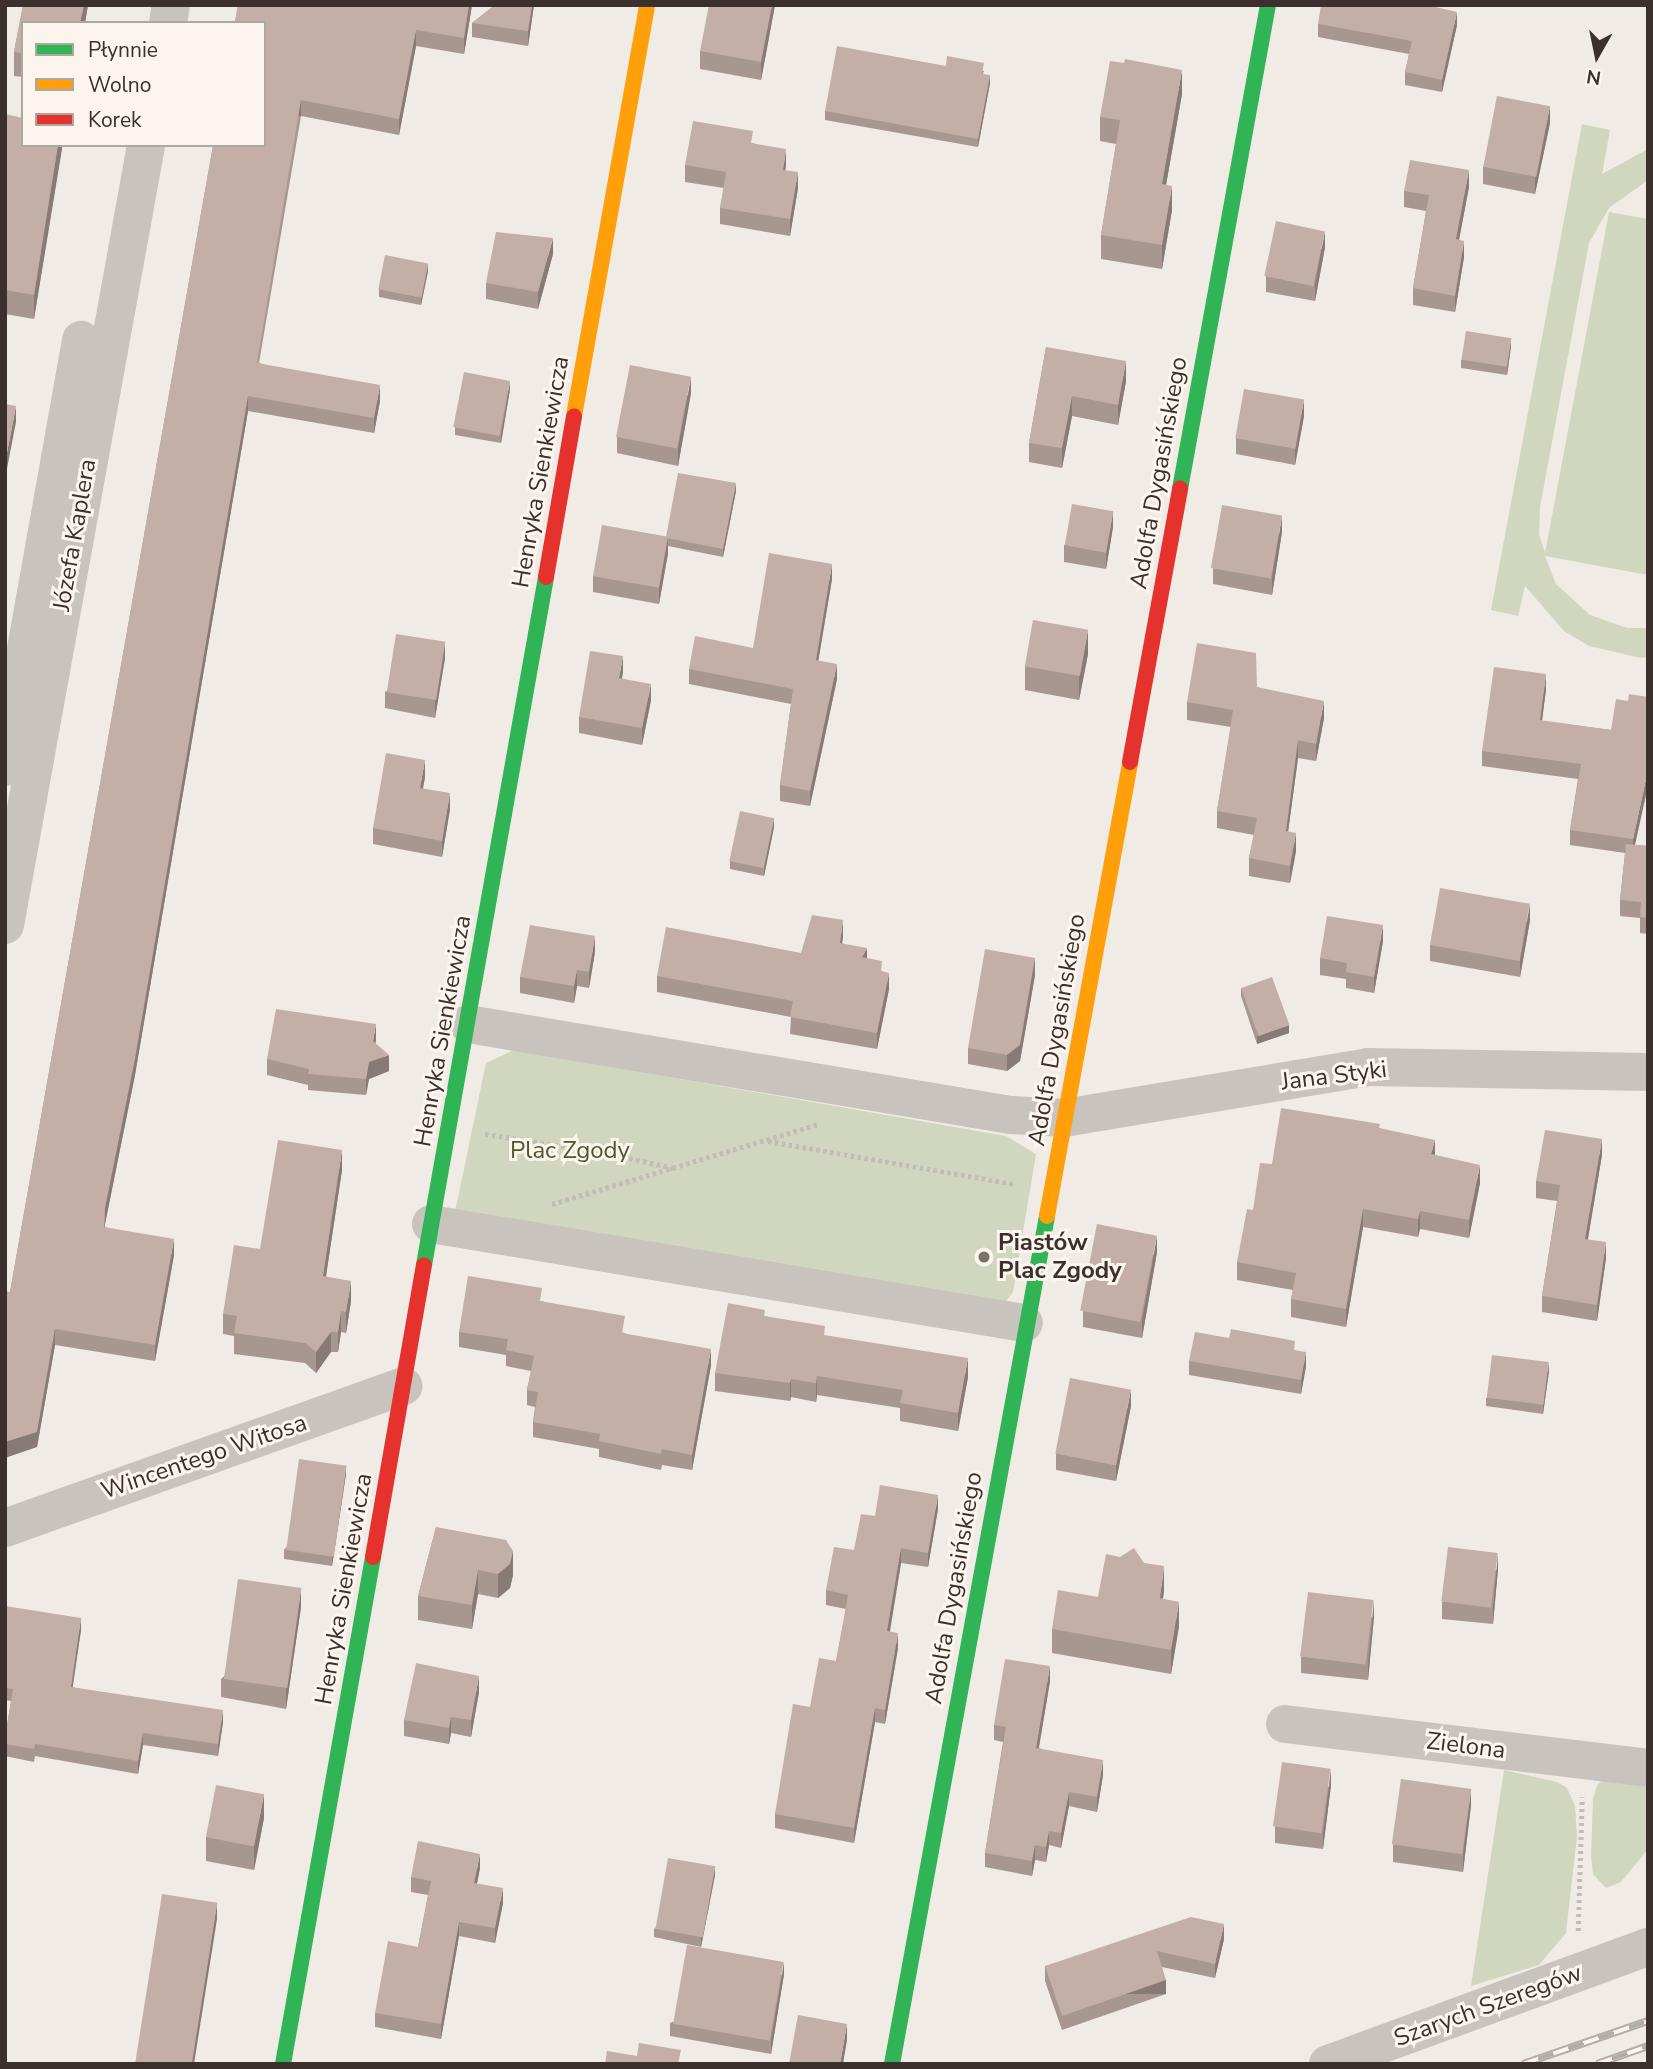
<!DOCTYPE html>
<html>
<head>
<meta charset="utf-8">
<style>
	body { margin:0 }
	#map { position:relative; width:1653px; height:2069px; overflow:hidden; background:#f0ebe5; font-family:"Nunito Sans",sans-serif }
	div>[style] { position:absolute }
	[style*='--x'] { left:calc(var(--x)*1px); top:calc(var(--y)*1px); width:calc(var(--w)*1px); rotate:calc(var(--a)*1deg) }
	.green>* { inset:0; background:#d1d6bf }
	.path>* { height:4.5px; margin-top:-2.25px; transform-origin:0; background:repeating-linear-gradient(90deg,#c2bbb6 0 3.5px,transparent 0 7px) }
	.street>* { height:38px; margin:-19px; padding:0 19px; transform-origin:19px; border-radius:19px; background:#c9c3be }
	.fast>* { height:16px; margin:-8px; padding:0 8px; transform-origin:8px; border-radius:8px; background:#30b455 }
	.slow>* { height:16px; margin:-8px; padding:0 8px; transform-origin:8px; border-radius:8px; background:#ff9f0a }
	.jam>* { height:16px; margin:-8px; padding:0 8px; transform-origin:8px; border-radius:8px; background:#e5322d }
	.rail>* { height:8px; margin-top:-4px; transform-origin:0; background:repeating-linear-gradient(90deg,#fbf5ee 0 16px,#b1aca8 0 32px); box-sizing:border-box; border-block:2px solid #b1aca8 }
	.wall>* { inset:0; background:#a89690 }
	.shaded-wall>* { inset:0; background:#887a75; transform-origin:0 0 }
	.building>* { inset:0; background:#c3afa7; transform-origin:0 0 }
	.dots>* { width:19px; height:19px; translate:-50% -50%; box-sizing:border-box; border:4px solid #fbf5ee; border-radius:50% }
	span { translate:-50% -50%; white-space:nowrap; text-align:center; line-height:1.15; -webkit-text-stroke:6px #fbf5ee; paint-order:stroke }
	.street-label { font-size:24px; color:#3b302b }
	.park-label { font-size:24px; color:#4a5a2e }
	.poi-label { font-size:24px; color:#3b302b; font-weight:700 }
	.left { translate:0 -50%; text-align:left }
	.frame { position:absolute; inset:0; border:7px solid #3b302b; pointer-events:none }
	.legend { position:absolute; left:21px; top:21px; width:245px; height:126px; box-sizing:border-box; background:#fbf5ee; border:2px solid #aea6a0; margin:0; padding:9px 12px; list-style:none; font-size:21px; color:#3b302b }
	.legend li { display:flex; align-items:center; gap:14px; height:35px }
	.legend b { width:35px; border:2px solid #aea6a0 }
	.north { position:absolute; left:1562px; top:21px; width:70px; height:70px; -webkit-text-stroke:5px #fbf5ee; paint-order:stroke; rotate:189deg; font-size:19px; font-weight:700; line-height:28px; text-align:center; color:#3b302b }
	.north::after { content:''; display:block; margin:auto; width:24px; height:32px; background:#3b302b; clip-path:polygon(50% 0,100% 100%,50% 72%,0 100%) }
</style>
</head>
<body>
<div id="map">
	<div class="green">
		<i style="clip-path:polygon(1582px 124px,1610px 130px,1602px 174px,1648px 149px,1648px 180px,1609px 208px,1589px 243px,1540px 507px,1539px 534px,1545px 553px,1609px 212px,1648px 219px,1648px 575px,1545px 556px,1556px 584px,1590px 615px,1627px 628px,1648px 628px,1648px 657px,1641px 658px,1589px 646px,1564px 631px,1525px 586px,1518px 616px,1491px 610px)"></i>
		<i style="clip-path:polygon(514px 1050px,1006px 1136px,1036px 1154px,1013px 1292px,1004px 1304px,455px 1212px,486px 1063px)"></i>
		<i style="clip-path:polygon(1504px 1770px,1557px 1782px,1567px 1788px,1575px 1806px,1577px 1836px,1566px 1933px,1539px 1965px,1471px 1986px)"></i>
		<i style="clip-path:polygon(1611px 1772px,1648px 1777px,1648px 1849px,1621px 1882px,1606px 1888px,1593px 1874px,1591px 1855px,1593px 1799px,1597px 1785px)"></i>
	</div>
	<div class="path">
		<i style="--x:485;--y:1134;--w:118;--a:8.7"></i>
		<i style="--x:602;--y:1152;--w:73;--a:12.7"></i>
		<i style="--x:768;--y:1141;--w:251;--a:9.9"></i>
		<i style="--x:552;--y:1204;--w:279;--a:-16.7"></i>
		<i style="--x:1578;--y:1931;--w:134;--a:-88.3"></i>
	</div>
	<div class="street">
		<i style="--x:168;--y:23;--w:18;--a:-81"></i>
		<i style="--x:5;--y:767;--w:434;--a:-79.9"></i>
		<i style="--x:5;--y:925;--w:793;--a:-79.75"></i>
		<i style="--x:468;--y:1024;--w:550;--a:9.53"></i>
		<i style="--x:1010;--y:1115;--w:54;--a:3.2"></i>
		<i style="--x:1064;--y:1118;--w:308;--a:-9.5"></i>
		<i style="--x:1368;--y:1067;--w:280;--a:1"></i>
		<i style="--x:431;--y:1224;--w:601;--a:9.48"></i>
		<i style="--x:5;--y:1528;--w:423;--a:-19.6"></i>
		<i style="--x:1285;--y:1724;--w:366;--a:6.9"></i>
		<i style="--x:1328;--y:2064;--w:341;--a:-20.1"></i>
	</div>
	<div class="fast">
		<i style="--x:1180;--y:489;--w:492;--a:-79.7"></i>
		<i style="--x:424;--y:1265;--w:699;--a:-79.94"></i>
		<i style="--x:283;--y:2064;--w:515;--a:-79.93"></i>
		<i style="--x:892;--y:2064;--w:862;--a:-79.64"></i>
	</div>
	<div class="slow">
		<i style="--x:574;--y:416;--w:417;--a:-79.9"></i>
		<i style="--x:1047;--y:1216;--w:462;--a:-79.6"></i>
	</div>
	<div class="jam">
		<i style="--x:546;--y:577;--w:163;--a:-80.1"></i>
		<i style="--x:1130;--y:762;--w:278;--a:-79.6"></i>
		<i style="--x:373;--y:1557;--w:296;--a:-80.1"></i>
	</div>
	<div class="rail">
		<i style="--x:1523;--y:2064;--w:132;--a:-19"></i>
		<i style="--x:1597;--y:2064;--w:54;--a:-19.4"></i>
	</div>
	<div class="wall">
		<i style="clip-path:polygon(23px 5px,88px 5px,85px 23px,23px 23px,23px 77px,14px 76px,14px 52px)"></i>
		<i style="clip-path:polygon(238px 5px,472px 5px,464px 54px,416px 46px,399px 135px,301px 116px,259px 363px,380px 401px,374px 433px,248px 411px,135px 1075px,105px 1224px,105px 1227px,174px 1255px,155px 1361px,55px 1345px,37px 1447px,10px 1292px)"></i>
		<i style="clip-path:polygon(495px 5px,534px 5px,528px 46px,472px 37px,472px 23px)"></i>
		<i style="clip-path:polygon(775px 5px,761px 80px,700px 69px,700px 51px)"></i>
		<i style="clip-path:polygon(1318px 24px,1457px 25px,1442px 92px,1405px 85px,1405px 72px,1409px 54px,1318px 37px)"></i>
		<i style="clip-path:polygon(946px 66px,984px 71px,983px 74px,990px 83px,978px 147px,825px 120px,825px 111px)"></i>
		<i style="clip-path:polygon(1182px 94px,1166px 185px,1172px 210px,1162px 269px,1101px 259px,1101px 235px,1116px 144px,1100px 141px,1100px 117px)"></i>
		<i style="clip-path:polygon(5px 114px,62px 145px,34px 319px,5px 314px)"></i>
		<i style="clip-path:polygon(1550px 123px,1535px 194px,1483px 184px,1483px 167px)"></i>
		<i style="clip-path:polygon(753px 143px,786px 165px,785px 170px,798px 188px,790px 236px,720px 224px,720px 208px,724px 188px,685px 182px,685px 165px)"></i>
		<i style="clip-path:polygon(1469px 187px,1459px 240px,1464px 257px,1455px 312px,1413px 305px,1413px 288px,1426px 211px,1404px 207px,1404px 191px)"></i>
		<i style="clip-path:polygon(1325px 247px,1315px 301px,1266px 292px,1266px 276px)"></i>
		<i style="clip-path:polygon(553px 254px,538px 309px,486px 299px,486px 283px)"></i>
		<i style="clip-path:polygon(428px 271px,421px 305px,379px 297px,379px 289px)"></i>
		<i style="clip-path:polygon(1511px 346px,1507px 375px,1461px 368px,1461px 360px)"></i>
		<i style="clip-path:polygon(1046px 347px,1126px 381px,1118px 425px,1072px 416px,1062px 468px,1029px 462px,1029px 443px)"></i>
		<i style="clip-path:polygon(510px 389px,501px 443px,455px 435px,455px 427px)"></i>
		<i style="clip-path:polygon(691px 393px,678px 466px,617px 453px,617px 437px)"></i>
		<i style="clip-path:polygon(1304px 416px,1295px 465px,1236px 454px,1236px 438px)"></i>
		<i style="clip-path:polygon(736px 491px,723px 557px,668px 546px,668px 553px,659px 604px,593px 592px,593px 576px,666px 537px)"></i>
		<i style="clip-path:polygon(1113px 527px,1106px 569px,1064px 562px,1064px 545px)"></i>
		<i style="clip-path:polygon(1282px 532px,1272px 595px,1213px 584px,1213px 568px)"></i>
		<i style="clip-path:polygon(832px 579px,818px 660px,837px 679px,810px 806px,780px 801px,780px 785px,791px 704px,689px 684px,689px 669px,753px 648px)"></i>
		<i style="clip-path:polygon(1088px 654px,1079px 700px,1025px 690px,1025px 666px)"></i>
		<i style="clip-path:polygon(445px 658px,435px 718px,385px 708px,385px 692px)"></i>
		<i style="clip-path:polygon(623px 672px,622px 678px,651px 700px,642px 745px,579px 733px,579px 717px)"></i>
		<i style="clip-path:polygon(1257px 687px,1324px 718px,1316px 761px,1298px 758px,1288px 831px,1296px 851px,1290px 883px,1249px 876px,1249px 858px,1254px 835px,1217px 828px,1217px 811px,1231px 727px,1187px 720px,1187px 702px)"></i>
		<i style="clip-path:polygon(1546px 689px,1542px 721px,1611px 730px,1635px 845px,1648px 846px,1648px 934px,1640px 933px,1640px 918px,1620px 916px,1620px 900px,1625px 853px,1570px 845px,1570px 830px,1578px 779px,1482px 766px,1482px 751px)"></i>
		<i style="clip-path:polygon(425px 777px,423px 788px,450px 809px,442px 857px,373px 844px,373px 828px)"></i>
		<i style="clip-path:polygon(774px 827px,764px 876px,730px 869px,730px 861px)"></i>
		<i style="clip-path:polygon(1530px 920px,1520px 977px,1430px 961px,1430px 945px)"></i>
		<i style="clip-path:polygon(843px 936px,842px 943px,867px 958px,882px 971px,889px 989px,877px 1049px,790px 1034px,791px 1017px,657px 992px,657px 976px,801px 953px)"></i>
		<i style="clip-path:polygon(1383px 941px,1374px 993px,1346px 988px,1346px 979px,1320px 975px,1320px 958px)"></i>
		<i style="clip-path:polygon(595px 952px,589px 988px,577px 986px,574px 1003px,520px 993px,520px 977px)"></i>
		<i style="clip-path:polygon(1035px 975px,1020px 1061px,1007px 1071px,968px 1064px,968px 1048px)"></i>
		<i style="clip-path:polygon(1241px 988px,1289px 1033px,1257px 1044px,1241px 996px)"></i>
		<i style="clip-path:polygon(376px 1040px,375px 1043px,389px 1071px,369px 1079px,366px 1095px,308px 1090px,308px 1085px,267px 1075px,267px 1059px)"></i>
		<i style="clip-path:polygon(1380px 1128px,1435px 1155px,1480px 1183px,1469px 1238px,1420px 1229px,1418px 1237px,1363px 1227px,1346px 1327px,1291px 1317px,1291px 1299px,1293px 1290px,1237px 1280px,1237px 1262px,1253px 1210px,1272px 1164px)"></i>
		<i style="clip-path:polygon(1602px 1155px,1588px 1239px,1606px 1258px,1597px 1321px,1542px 1312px,1542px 1296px,1557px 1201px,1536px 1198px,1536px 1181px)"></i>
		<i style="clip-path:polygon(342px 1170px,326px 1276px,351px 1301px,346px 1333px,341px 1332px,338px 1352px,331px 1352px,316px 1373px,305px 1363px,234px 1354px,234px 1336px,223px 1334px,223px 1314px,260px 1249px)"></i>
		<i style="clip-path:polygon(1157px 1252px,1142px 1338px,1083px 1327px,1083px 1311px)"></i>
		<i style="clip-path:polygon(542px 1301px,624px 1333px,711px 1365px,692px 1470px,662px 1465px,661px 1470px,599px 1457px,599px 1449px,533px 1437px,533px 1422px,535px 1407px,527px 1405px,527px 1390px,531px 1371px,506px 1366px,506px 1355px,459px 1347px,459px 1332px)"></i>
		<i style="clip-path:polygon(765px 1316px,825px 1336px,968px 1377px,958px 1431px,900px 1421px,900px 1408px,817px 1395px,816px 1402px,791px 1397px,790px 1401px,715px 1391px,715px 1373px)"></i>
		<i style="clip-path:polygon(1295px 1350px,1306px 1366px,1301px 1394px,1189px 1375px,1189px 1361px)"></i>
		<i style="clip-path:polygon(1549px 1371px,1543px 1414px,1486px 1406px,1486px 1398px)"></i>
		<i style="clip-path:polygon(1131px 1406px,1116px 1481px,1056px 1470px,1056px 1454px)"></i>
		<i style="clip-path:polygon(346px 1474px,332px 1566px,284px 1559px,284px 1550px)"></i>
		<i style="clip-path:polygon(938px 1509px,928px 1567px,901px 1563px,890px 1632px,898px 1648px,885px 1724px,875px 1722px,854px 1843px,775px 1828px,775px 1814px,810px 1707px,836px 1661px,846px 1609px,826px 1605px,826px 1590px,854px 1550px,875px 1516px)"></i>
		<i style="clip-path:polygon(436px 1527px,513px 1575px,510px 1588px,498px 1598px,478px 1594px,472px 1629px,418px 1620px,418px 1596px)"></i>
		<i style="clip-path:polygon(1144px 1563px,1164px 1590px,1163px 1599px,1179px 1626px,1171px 1674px,1052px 1653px,1052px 1629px,1098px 1597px)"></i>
		<i style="clip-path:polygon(1498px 1569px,1493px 1624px,1442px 1619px,1442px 1602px)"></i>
		<i style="clip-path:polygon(5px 1606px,81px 1630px,72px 1687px,223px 1722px,218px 1756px,143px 1745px,138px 1774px,35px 1756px,34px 1762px,5px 1756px,5px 1738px,11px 1701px,5px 1700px)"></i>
		<i style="clip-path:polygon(301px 1607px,286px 1709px,221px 1697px,221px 1679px)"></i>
		<i style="clip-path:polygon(1374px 1616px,1368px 1680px,1301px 1673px,1301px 1657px)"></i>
		<i style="clip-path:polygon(1050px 1681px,1039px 1748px,1103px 1775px,1097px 1812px,1069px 1806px,1061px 1848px,1049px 1845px,1046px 1862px,1035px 1860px,1032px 1876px,985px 1867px,985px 1853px,1003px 1742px,994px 1740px,994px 1725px)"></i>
		<i style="clip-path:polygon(479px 1692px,471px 1737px,451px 1733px,449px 1744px,404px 1736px,404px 1720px)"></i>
		<i style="clip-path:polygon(1331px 1785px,1323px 1849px,1275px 1843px,1275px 1827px)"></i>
		<i style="clip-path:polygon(1471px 1805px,1463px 1872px,1393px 1862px,1393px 1845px)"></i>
		<i style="clip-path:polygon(264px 1818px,254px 1870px,206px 1861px,206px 1837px)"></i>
		<i style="clip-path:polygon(480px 1868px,477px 1884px,503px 1903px,495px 1943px,459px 1936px,441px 2039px,375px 2027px,375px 2013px,418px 1947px,428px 1895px,411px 1892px,411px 1877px)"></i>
		<i style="clip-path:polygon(715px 1875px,701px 1947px,654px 1937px,654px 1929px)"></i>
		<i style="clip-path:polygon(1224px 1939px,1215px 1978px,1162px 1967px,1166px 1994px,1062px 2030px,1045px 1981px,1045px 1966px)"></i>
		<i style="clip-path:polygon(784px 1974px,771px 2054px,670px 2036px,670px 2023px)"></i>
	</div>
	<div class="shaded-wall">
		<i style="clip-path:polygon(84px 5px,88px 5px,85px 23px,80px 23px)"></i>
		<i style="clip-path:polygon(469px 5px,472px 5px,464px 54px,464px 38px)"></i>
		<i style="clip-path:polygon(532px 5px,534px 5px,528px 46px,528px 31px)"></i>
		<i style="clip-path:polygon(772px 5px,775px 5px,761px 80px,761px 62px)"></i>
		<i style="clip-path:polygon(1457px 12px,1457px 25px,1442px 92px,1442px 80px)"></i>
		<i style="clip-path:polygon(416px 30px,416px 46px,399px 135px,399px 119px)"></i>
		<i style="clip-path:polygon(1182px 70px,1182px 94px,1162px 208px,1162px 184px)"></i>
		<i style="clip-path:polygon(990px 75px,990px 83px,978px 147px,978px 139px)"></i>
		<i style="left:301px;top:100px;width:16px;height:267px;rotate:90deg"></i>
		<i style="clip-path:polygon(1550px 106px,1550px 123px,1535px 194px,1535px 178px)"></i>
		<i style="clip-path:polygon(58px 145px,62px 145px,62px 149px,34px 319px,34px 295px)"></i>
		<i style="clip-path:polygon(786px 149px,786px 165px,783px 186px,783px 170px)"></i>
		<i style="clip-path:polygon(1469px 170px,1469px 187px,1456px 255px,1456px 239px)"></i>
		<i style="clip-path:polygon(798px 172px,798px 188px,790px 236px,790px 219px)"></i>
		<i style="clip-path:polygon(1172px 186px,1172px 210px,1162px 269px,1162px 245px)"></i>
		<i style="clip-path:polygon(1325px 231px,1325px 247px,1315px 301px,1315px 285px)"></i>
		<i style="clip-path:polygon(553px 238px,553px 254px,538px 309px,538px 292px)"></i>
		<i style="clip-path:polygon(1464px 241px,1464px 257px,1455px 312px,1455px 296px)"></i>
		<i style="clip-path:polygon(428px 263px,428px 271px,421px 305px,421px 297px)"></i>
		<i style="clip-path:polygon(1511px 338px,1511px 346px,1507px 375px,1507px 367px)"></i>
		<i style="clip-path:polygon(1126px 361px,1126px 381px,1118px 425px,1118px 405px)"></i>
		<i style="clip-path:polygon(691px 377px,691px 393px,678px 466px,678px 449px)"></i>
		<i style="clip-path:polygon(510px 381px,510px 389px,501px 443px,501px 435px)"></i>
		<i style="clip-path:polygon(380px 385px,380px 401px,374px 433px,374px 418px)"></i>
		<i style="clip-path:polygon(248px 396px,248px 411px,135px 1075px,105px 1224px,104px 1243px,105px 1208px)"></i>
		<i style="clip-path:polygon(1072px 396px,1072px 416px,1062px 468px,1062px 448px)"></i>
		<i style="clip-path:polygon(1304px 400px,1304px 416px,1295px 465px,1295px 448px)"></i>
		<i style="clip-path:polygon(16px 406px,16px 422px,5px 479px,5px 463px)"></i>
		<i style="clip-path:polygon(736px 483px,736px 491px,723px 557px,723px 549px)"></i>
		<i style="clip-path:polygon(1113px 511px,1113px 527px,1106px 569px,1106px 553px)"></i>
		<i style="clip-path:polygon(1282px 516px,1282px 532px,1272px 595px,1272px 578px)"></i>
		<i style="clip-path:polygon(668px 537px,668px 553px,659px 604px,659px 588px)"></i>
		<i style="clip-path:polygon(832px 564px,832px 579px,816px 675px,816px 660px)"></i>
		<i style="clip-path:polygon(1088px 630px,1088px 654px,1079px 700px,1079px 676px)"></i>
		<i style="clip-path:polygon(445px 642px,445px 658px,435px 718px,435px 701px)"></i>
		<i style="clip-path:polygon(623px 656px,623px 672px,619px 694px,619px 678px)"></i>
		<i style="clip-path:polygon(837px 664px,837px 679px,810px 806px,810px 791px)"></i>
		<i style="clip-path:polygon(1546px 674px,1546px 689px,1540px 736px,1540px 720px)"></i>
		<i style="clip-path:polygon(651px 684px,651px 700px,642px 745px,642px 728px)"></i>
		<i style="clip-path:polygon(1324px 701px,1324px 718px,1316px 761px,1316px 744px)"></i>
		<i style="clip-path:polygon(1298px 740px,1298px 758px,1286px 848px,1286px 831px)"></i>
		<i style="clip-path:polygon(425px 760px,425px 777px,420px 804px,420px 788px)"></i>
		<i style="clip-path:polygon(1648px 770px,1648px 786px,1633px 854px,1633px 839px)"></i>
		<i style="clip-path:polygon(450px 793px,450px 809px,442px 857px,442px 841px)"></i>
		<i style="clip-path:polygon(774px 818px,774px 827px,764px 876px,764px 867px)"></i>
		<i style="clip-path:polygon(1296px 833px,1296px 851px,1290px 883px,1290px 866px)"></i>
		<i style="clip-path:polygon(1530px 904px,1530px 920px,1520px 977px,1520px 961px)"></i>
		<i style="clip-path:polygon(843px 920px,843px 936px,840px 959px,840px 943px)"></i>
		<i style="clip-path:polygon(1383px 925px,1383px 941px,1374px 993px,1374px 977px)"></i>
		<i style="clip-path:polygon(595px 936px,595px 952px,589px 988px,589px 972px)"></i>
		<i style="clip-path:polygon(867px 948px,867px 964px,862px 957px)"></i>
		<i style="clip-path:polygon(1035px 958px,1035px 975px,1020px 1061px,1007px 1071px,1007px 1055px)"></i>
		<i style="clip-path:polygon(577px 970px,577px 986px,574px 1003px,574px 986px)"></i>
		<i style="clip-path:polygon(889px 973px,889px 989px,877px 1049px,877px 1033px)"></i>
		<i style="clip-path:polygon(376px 1024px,376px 1040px,373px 1057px,373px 1041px)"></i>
		<i style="clip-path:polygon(1289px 1025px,1289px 1033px,1257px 1044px,1257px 1036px)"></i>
		<i style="clip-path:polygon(389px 1055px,389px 1071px,369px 1079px,366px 1095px,366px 1079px,369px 1062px)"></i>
		<i style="clip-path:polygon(1602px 1139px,1602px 1155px,1585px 1255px,1585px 1239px)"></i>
		<i style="clip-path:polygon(1435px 1140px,1435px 1158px,1431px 1154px)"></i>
		<i style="clip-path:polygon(342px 1150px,342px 1170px,323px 1296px,323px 1276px)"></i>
		<i style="clip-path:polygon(1480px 1165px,1480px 1183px,1469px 1238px,1469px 1220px)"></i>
		<i style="clip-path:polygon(1363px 1209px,1363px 1227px,1346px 1327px,1346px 1309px)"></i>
		<i style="clip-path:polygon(1420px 1211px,1420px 1229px,1418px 1237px,1418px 1219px)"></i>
		<i style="clip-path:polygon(1157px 1236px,1157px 1252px,1142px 1338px,1142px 1321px)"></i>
		<i style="clip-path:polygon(174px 1239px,174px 1255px,155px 1361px,155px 1345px)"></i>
		<i style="clip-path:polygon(1606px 1242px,1606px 1258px,1597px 1321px,1597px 1305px)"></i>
		<i style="clip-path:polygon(351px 1281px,351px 1301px,346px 1333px,346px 1312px)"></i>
		<i style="clip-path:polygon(341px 1311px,341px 1332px,338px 1352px,338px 1332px)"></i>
		<i style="clip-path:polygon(55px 1329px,55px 1345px,37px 1447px,5px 1458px,5px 1442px)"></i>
		<i style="clip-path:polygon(331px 1332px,331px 1352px,316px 1373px,316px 1352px)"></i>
		<i style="clip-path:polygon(711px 1349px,711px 1365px,692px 1470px,692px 1455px)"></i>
		<i style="clip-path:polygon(1306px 1352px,1306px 1366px,1301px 1394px,1301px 1380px)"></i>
		<i style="clip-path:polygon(968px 1358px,968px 1377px,958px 1431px,958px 1413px)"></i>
		<i style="clip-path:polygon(1549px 1362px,1549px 1371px,1543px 1414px,1543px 1405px)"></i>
		<i style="clip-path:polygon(817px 1376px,817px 1395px,816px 1402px,816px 1383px)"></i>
		<i style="clip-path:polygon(791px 1379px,791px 1397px,790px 1401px,790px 1383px)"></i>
		<i style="clip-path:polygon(1131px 1390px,1131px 1406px,1116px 1481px,1116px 1465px)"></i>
		<i style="clip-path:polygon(346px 1466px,346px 1474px,332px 1566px,332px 1558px)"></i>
		<i style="clip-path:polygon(938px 1495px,938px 1509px,928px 1567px,928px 1553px)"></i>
		<i style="clip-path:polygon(901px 1548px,901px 1563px,887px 1646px,887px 1631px)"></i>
		<i style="clip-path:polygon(513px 1551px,513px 1575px,510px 1588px,498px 1598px,498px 1574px)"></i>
		<i style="clip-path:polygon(1498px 1553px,1498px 1569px,1493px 1624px,1493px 1608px)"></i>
		<i style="clip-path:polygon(1164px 1566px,1164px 1590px,1160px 1622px,1160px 1598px)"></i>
		<i style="clip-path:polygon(478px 1570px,478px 1594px,472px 1629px,472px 1605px)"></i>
		<i style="clip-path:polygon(301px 1588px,301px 1607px,286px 1709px,286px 1690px)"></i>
		<i style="clip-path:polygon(1374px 1600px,1374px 1616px,1368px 1680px,1368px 1664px)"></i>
		<i style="clip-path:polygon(1179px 1602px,1179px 1626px,1171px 1674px,1171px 1650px)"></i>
		<i style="clip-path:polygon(81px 1618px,81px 1630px,71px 1699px,71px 1687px)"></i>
		<i style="clip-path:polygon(898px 1633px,898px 1648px,885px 1724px,885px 1710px)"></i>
		<i style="clip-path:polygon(1050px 1666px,1050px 1681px,1036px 1763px,1036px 1748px)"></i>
		<i style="clip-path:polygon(479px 1676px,479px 1692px,471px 1737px,471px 1720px)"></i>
		<i style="clip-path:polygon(875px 1708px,875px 1722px,854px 1843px,854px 1828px)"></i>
		<i style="clip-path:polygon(223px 1710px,223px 1722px,218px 1756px,218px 1744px)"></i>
		<i style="clip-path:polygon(451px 1717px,451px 1733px,449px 1744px,449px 1728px)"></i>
		<i style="clip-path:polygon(143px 1733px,143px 1745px,138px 1774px,138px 1761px)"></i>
		<i style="clip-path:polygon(1103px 1760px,1103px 1775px,1097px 1812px,1097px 1797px)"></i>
		<i style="clip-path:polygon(1331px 1769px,1331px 1785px,1323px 1849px,1323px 1833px)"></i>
		<i style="clip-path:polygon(1471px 1789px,1471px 1805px,1463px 1872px,1463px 1855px)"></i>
		<i style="clip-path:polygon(1069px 1792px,1069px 1806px,1061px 1848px,1061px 1833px)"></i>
		<i style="clip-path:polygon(264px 1794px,264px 1818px,254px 1870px,254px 1846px)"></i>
		<i style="clip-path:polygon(1049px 1831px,1049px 1845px,1046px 1862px,1046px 1847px)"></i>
		<i style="clip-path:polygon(1035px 1845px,1035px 1860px,1032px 1876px,1032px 1861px)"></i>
		<i style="clip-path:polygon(480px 1854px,480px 1868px,474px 1898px,474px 1883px)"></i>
		<i style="clip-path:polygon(715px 1866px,715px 1875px,701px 1947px,701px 1939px)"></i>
		<i style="clip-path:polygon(503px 1888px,503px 1903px,495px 1943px,495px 1928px)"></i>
		<i style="clip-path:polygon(217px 1903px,217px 1919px,194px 2064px,191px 2064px)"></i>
		<i style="clip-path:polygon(459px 1922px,459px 1936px,441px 2039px,441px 2024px)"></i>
		<i style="clip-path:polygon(1224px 1924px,1224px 1939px,1215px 1978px,1215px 1964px)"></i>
		<i style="clip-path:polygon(784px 1962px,784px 1974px,771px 2054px,771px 2041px)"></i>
		<i style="left:1166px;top:1980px;width:14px;height:110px;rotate:90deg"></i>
		<i style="clip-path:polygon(847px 2024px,847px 2040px,843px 2064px,840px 2064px)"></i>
	</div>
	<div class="building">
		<i style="clip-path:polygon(23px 5px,84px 5px,80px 23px,23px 23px,23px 53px,14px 52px)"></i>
		<i style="clip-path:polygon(238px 5px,469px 5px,464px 38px,416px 30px,399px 119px,301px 100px,257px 363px,380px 385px,374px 418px,248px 396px,135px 1059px,105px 1208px,104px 1227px,174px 1239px,155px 1345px,55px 1329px,37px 1432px,5px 1442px,5px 1291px,10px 1292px,213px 145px,264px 145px,264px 23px,235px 23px)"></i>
		<i style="clip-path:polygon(495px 5px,532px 5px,528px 31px,472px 23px)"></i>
		<i style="clip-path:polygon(709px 5px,772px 5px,761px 62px,700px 51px)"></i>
		<i style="clip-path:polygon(1321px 5px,1427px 5px,1457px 12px,1442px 80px,1405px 72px,1412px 41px,1318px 24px)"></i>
		<i style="clip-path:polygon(837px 46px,946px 66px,947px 56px,984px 63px,982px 74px,990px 75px,978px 139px,825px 111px)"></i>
		<i style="clip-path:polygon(1125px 59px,1182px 70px,1162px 184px,1172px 186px,1162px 245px,1101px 235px,1120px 120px,1100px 117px,1110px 61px,1124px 63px)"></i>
		<i style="left:1497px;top:96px;width:54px;height:72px;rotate:11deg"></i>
		<i style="clip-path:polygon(5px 114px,23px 118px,23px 145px,58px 145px,34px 295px,5px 290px)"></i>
		<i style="clip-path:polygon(693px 121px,753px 131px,751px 143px,786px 149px,783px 170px,798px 172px,790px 219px,720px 208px,726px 172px,685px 165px)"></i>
		<i style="clip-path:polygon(1410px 160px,1469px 170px,1456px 239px,1464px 241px,1455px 296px,1413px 288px,1429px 195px,1404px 191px)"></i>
		<i style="left:1276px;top:221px;width:50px;height:56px;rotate:12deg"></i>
		<i style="clip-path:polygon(496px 232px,553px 238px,538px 292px,486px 283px)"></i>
		<i style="left:385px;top:255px;width:44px;height:35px;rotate:11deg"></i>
		<i style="left:1466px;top:331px;width:46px;height:29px;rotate:9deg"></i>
		<i style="clip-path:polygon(1046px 347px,1126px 361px,1118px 405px,1072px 396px,1062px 448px,1029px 443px)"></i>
		<i style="left:630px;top:365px;width:62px;height:73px;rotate:11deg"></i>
		<i style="left:464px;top:372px;width:47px;height:56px;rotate:11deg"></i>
		<i style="left:1244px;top:389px;width:61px;height:50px;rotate:10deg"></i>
		<i style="clip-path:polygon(5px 404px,16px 406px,5px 463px)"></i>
		<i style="clip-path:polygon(678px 473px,736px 483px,723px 549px,667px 538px,666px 537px)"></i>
		<i style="left:1072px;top:504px;width:42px;height:42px;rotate:10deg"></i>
		<i style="left:1222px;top:505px;width:61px;height:64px;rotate:10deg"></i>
		<i style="left:602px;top:525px;width:67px;height:52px;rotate:10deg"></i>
		<i style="clip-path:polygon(769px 553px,832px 564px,816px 660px,837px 664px,810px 791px,780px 785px,793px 689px,689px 669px,695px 636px,753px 648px)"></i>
		<i style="left:1033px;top:620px;width:56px;height:47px;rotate:10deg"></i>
		<i style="left:396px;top:634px;width:50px;height:59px;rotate:9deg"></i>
		<i style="clip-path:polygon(1197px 643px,1256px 653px,1257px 687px,1324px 701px,1316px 744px,1298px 740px,1286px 831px,1296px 833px,1290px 866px,1249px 858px,1257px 818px,1217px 811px,1233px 710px,1187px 702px)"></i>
		<i style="clip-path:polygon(590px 651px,623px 656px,619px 678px,651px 684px,642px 728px,579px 717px)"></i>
		<i style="clip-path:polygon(1494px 667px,1546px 674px,1540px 720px,1611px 730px,1616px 699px,1628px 701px,1629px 694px,1648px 697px,1648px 770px,1633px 839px,1570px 830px,1581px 764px,1482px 751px)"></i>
		<i style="clip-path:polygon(386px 753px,425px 760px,420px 788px,450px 793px,442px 841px,373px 828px)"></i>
		<i style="left:740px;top:811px;width:35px;height:51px;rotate:12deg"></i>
		<i style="clip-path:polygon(1626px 844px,1648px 846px,1648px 918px,1640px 917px,1641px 902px,1620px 900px)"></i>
		<i style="left:1440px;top:888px;width:91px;height:58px;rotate:10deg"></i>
		<i style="clip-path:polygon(812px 915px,843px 920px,840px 943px,867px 948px,862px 957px,882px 961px,881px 971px,889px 973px,877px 1033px,790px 1017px,793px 1001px,657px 976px,666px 927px,801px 953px)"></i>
		<i style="clip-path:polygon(1327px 916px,1383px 925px,1374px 977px,1346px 972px,1347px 963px,1320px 958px)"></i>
		<i style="clip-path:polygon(530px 925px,595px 936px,589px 972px,577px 970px,574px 986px,520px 977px)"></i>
		<i style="clip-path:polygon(985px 949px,1035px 958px,1020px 1045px,1007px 1055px,968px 1048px)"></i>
		<i style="left:1272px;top:977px;width:51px;height:33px;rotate:70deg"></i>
		<i style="clip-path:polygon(276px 1009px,376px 1024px,373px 1041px,389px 1055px,369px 1062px,366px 1079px,308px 1074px,309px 1069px,267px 1059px)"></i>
		<i style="clip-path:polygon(1281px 1108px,1380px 1124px,1379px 1128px,1435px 1140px,1431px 1154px,1480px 1165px,1469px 1220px,1420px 1211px,1418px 1219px,1363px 1209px,1346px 1309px,1291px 1299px,1296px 1273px,1237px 1262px,1247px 1209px,1253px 1210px,1260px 1163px,1272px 1164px)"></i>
		<i style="clip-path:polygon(1545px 1130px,1602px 1139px,1585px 1239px,1606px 1242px,1597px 1305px,1542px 1296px,1560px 1185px,1536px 1181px)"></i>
		<i style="clip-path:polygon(278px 1140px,342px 1150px,323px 1276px,351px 1281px,346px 1312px,341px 1311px,338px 1332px,331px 1332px,316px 1352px,305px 1343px,234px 1333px,237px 1316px,223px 1314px,234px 1245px,260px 1249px)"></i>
		<i style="left:1097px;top:1224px;width:61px;height:88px;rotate:11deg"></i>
		<i style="clip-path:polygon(468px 1276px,542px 1288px,540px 1301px,625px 1316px,622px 1333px,711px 1349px,692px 1455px,662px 1449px,661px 1454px,599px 1441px,600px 1434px,533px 1422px,538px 1392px,527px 1390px,534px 1356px,506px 1350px,508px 1339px,459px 1332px)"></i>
		<i style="clip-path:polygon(728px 1303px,765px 1310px,764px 1316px,825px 1326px,824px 1335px,968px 1358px,958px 1413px,900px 1403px,903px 1390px,817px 1376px,816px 1383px,791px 1379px,790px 1383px,715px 1373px)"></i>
		<i style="clip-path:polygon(1231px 1329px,1295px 1341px,1294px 1350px,1306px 1352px,1301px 1380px,1189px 1361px,1195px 1332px,1229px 1338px)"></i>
		<i style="left:1492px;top:1355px;width:57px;height:43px;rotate:7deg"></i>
		<i style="left:1070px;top:1378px;width:62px;height:77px;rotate:11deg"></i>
		<i style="left:299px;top:1459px;width:48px;height:92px;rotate:8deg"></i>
		<i style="clip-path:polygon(880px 1485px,938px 1495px,928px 1553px,901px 1548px,887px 1631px,898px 1633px,885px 1710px,875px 1708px,854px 1828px,775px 1814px,793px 1704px,810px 1707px,819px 1658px,836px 1661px,848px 1595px,826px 1590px,834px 1547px,854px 1550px,861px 1514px,875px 1516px)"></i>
		<i style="clip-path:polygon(436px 1527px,506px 1540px,513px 1551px,510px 1564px,498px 1574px,478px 1570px,472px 1605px,418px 1596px)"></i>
		<i style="left:1448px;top:1547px;width:50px;height:55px;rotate:7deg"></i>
		<i style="clip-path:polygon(1134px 1548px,1144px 1563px,1164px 1566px,1160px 1598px,1179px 1602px,1171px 1650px,1052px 1629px,1058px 1590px,1098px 1597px,1106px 1554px,1120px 1557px)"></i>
		<i style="left:238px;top:1579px;width:64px;height:101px;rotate:8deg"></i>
		<i style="left:1308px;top:1592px;width:66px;height:65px;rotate:7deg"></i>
		<i style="clip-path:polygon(5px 1606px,81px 1618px,71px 1687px,223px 1710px,218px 1744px,143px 1733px,138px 1761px,35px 1744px,34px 1749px,5px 1744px,5px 1738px,13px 1689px,5px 1688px)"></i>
		<i style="clip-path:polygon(1005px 1659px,1050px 1666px,1036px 1748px,1103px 1760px,1097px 1797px,1069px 1792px,1061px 1833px,1049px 1831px,1046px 1847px,1035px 1845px,1032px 1861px,985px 1853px,1006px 1727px,994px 1725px)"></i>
		<i style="clip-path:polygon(416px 1663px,479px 1676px,471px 1720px,451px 1717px,449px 1728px,404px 1720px)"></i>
		<i style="left:1282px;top:1762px;width:49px;height:65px;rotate:8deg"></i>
		<i style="left:1401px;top:1779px;width:71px;height:66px;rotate:8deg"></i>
		<i style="left:216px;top:1785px;width:49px;height:53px;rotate:11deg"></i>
		<i style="clip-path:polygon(418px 1841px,480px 1854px,474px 1883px,503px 1888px,495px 1928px,459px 1922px,441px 2024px,375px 2013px,388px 1941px,418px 1947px,431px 1881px,411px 1877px)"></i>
		<i style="left:668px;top:1858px;width:48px;height:72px;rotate:10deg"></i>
		<i style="left:162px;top:1894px;width:56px;height:173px;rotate:9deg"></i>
		<i style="clip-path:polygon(1191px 1917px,1224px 1924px,1215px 1964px,1157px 1951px,1166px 1980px,1062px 2016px,1045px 1966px)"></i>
		<i style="left:687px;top:1945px;width:98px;height:80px;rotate:10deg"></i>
		<i style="clip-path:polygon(798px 2015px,847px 2024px,840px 2064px,789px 2064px)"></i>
		<i style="clip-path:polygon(639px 2043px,681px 2050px,678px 2064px,605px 2064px,607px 2051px,637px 2056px)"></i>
	</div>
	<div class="dots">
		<i style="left:984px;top:1257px;background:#7a716c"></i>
	</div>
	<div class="street-label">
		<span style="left:541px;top:472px;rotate:-80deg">Henryka Sienkiewicza</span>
		<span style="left:1159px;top:473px;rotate:-80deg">Adolfa Dygasińskiego</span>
		<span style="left:75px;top:535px;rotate:-80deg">Józefa Kaplera</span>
		<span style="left:1057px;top:1030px;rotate:-80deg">Adolfa Dygasińskiego</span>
		<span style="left:443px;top:1031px;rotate:-80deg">Henryka Sienkiewicza</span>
		<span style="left:1334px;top:1076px;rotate:-7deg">Jana Styki</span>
		<span style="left:204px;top:1457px;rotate:-19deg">Wincentego Witosa</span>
		<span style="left:954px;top:1588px;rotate:-80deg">Adolfa Dygasińskiego</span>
		<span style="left:344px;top:1589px;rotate:-80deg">Henryka Sienkiewicza</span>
		<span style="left:1466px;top:1746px;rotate:7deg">Zielona</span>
		<span style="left:1488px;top:2006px;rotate:-20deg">Szarych Szeregów</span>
	</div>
	<div class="park-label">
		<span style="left:570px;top:1151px">Plac Zgody</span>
	</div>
	<div class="poi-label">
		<span class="left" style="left:998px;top:1257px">Piastów<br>Plac Zgody</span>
	</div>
	<div class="frame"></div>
	<ul class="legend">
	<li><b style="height:9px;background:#30b455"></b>Płynnie</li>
	<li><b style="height:9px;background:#ff9f0a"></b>Wolno</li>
	<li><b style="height:9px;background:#e5322d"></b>Korek</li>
	</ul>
	<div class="north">N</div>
</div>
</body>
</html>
